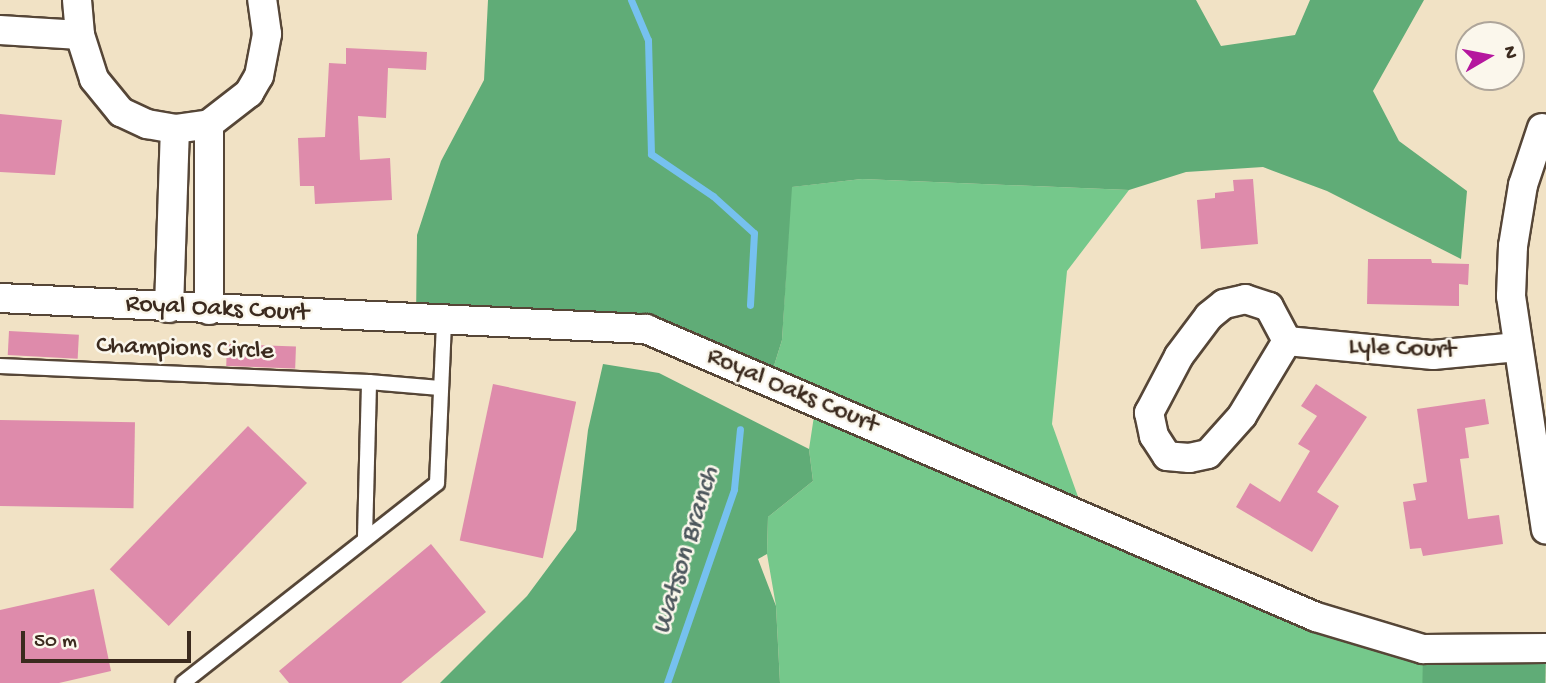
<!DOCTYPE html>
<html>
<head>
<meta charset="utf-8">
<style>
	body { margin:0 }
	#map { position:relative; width:1546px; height:683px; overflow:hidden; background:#f1e2c5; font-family:"Gochi Hand",sans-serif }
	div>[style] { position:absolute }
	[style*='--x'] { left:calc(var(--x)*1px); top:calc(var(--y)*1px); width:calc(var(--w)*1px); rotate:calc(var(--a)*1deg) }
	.green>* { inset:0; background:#75c88b }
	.forest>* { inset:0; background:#60ac77; transform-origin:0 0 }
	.stream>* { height:7px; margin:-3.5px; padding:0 3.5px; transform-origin:3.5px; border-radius:3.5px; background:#76c1ef }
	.building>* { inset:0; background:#de8bab; transform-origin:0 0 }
	.roads { filter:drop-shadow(2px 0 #564637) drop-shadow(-2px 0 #564637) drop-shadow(0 2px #564637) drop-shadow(0 -2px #564637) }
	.service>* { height:14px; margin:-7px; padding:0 7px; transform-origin:7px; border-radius:7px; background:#fff }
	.minor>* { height:28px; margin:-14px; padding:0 14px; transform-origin:14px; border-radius:14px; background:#fff }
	span { translate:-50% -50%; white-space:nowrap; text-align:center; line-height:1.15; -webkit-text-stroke:5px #fbf7ec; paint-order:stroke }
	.street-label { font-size:26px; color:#3b2a1e }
	.water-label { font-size:28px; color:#4d575d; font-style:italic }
	.north { position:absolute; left:1455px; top:21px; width:70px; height:70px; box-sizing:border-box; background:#fbf7ec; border:2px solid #aea59a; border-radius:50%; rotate:80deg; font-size:19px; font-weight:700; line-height:28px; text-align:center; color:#3b2a1e }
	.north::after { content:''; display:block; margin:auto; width:24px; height:32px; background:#b5179e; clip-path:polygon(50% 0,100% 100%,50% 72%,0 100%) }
	.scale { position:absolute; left:21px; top:631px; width:170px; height:32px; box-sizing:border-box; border:4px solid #3b2a1e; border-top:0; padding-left:9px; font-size:21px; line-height:24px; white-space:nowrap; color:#3b2a1e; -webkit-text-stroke:5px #fbf7ec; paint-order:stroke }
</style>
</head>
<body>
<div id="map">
	<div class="green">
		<i style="clip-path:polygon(862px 179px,1129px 190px,1067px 271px,1052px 424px,1086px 519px,1423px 649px,1428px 683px,780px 683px,776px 606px,767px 554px,768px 517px,813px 481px,809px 449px,816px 403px,769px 382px,782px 340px,791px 187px)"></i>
	</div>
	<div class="forest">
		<i style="clip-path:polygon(488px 0,1196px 0,1221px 46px,1295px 35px,1310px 0,1424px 0,1373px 91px,1399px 141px,1467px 191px,1461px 259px,1327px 191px,1263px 167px,1186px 172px,1129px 190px,862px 179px,792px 187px,782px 340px,769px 382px,646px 329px,416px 319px,417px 235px,441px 161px,484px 80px)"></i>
		<i style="clip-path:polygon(603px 364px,659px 373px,809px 449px,813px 481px,768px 517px,767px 554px,758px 559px,776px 606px,780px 683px,440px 683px,527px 596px,576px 530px,588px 430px)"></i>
		<i style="left:1423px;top:649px;width:123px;height:34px;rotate:1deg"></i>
	</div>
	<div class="stream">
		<i style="--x:631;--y:0;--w:43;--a:67"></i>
		<i style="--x:648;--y:40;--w:114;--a:88.5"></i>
		<i style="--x:651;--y:154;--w:75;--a:34.1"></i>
		<i style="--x:713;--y:196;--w:55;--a:42.1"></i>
		<i style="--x:754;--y:233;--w:72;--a:93.2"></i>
		<i style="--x:667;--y:683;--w:205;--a:-70.9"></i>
		<i style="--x:734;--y:489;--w:60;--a:-84.3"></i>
	</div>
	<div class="building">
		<i style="clip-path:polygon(346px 48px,427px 52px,426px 70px,388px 68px,386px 118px,358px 116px,360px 160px,390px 158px,392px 200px,315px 204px,314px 186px,300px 186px,298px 138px,325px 137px,329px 63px,346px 64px)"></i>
		<i style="clip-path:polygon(0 114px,62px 120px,55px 175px,0 172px)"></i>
		<i style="clip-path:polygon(1253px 179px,1258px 244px,1201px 249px,1197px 200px,1215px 198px,1215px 193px,1234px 191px,1233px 180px)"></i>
		<i style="clip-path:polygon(1368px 259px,1431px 259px,1432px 263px,1469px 264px,1468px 285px,1459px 284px,1459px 306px,1367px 304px)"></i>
		<i style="left:9px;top:331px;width:70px;height:24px;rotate:3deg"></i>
		<i style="left:227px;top:344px;width:69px;height:22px;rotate:2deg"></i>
		<i style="left:493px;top:384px;width:85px;height:160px;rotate:12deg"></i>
		<i style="clip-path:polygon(1316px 384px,1367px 417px,1317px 492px,1339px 506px,1312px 552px,1236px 507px,1250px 483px,1280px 502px,1310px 451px,1298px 444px,1317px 416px,1301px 406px)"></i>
		<i style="clip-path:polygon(1485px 399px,1489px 424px,1465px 428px,1469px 458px,1460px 459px,1468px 519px,1499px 515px,1503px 544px,1423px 556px,1421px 548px,1410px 549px,1403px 502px,1416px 500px,1413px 484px,1427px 482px,1417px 409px)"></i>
		<i style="left:0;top:420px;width:135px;height:86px;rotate:1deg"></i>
		<i style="left:248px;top:426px;width:82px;height:199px;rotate:44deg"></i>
		<i style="clip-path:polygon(431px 544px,486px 612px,401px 683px,289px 683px,279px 671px)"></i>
		<i style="clip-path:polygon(94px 589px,111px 671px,59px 683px,0 683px,0 610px)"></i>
	</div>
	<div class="roads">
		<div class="service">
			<i style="--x:0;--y:366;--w:369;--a:2.5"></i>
			<i style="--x:369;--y:382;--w:71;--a:4.8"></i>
			<i style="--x:365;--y:537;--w:155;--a:-88.5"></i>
			<i style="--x:183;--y:683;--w:323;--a:-38.2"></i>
			<i style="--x:437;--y:483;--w:163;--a:-87.5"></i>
		</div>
		<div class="minor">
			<i style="--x:77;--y:0;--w:35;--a:85"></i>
			<i style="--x:80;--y:35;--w:46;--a:72.3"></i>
			<i style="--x:94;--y:79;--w:43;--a:50.7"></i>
			<i style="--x:121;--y:112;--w:29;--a:25"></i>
			<i style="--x:147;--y:124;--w:28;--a:10"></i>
			<i style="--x:175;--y:129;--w:34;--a:-8"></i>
			<i style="--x:209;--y:124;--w:51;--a:-37.8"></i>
			<i style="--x:249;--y:93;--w:20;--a:-60"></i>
			<i style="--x:259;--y:76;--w:43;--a:-79.2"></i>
			<i style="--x:267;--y:34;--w:34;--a:-98"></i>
			<i style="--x:0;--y:30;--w:80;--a:3.6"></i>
			<i style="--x:209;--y:124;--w:186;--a:90"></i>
			<i style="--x:1542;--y:128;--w:60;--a:108.4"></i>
			<i style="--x:1523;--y:185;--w:62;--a:99.3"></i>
			<i style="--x:1513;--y:246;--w:50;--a:92.3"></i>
			<i style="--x:1511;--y:296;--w:236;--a:81.5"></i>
			<i style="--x:0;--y:298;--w:647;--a:2.75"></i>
			<i style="--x:646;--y:329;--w:729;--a:23.26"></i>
			<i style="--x:1316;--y:617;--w:112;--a:16.7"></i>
			<i style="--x:1423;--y:649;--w:123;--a:-0.5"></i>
			<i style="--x:1245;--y:299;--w:25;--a:18"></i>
			<i style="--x:1269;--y:307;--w:38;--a:62"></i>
			<i style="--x:1287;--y:341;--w:87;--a:121"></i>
			<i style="--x:1242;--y:416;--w:51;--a:131.8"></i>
			<i style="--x:1208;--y:454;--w:19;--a:168"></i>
			<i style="--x:1189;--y:458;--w:22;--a:-175"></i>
			<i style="--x:1167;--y:456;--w:24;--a:-123"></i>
			<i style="--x:1154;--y:436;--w:24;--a:-102"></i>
			<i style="--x:1149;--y:413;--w:64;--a:-62.2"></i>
			<i style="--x:1179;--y:356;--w:50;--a:-53.1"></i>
			<i style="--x:1209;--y:316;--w:19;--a:-39"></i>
			<i style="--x:1224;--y:304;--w:22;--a:-13"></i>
			<i style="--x:169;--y:308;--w:179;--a:-88.1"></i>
			<i style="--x:1287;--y:341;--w:147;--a:5.5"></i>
			<i style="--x:1433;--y:355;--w:85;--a:-5.4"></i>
		</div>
	</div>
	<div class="street-label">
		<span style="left:217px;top:310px;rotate:3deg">Royal Oaks Court</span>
		<span style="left:185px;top:350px;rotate:2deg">Champions Circle</span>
		<span style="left:1402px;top:350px;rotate:2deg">Lyle Court</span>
		<span style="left:792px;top:392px;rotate:23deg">Royal Oaks Court</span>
	</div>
	<div class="water-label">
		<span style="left:687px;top:551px;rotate:-73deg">Watson Branch</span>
	</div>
	<div class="north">N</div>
	<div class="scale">50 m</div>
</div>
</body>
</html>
